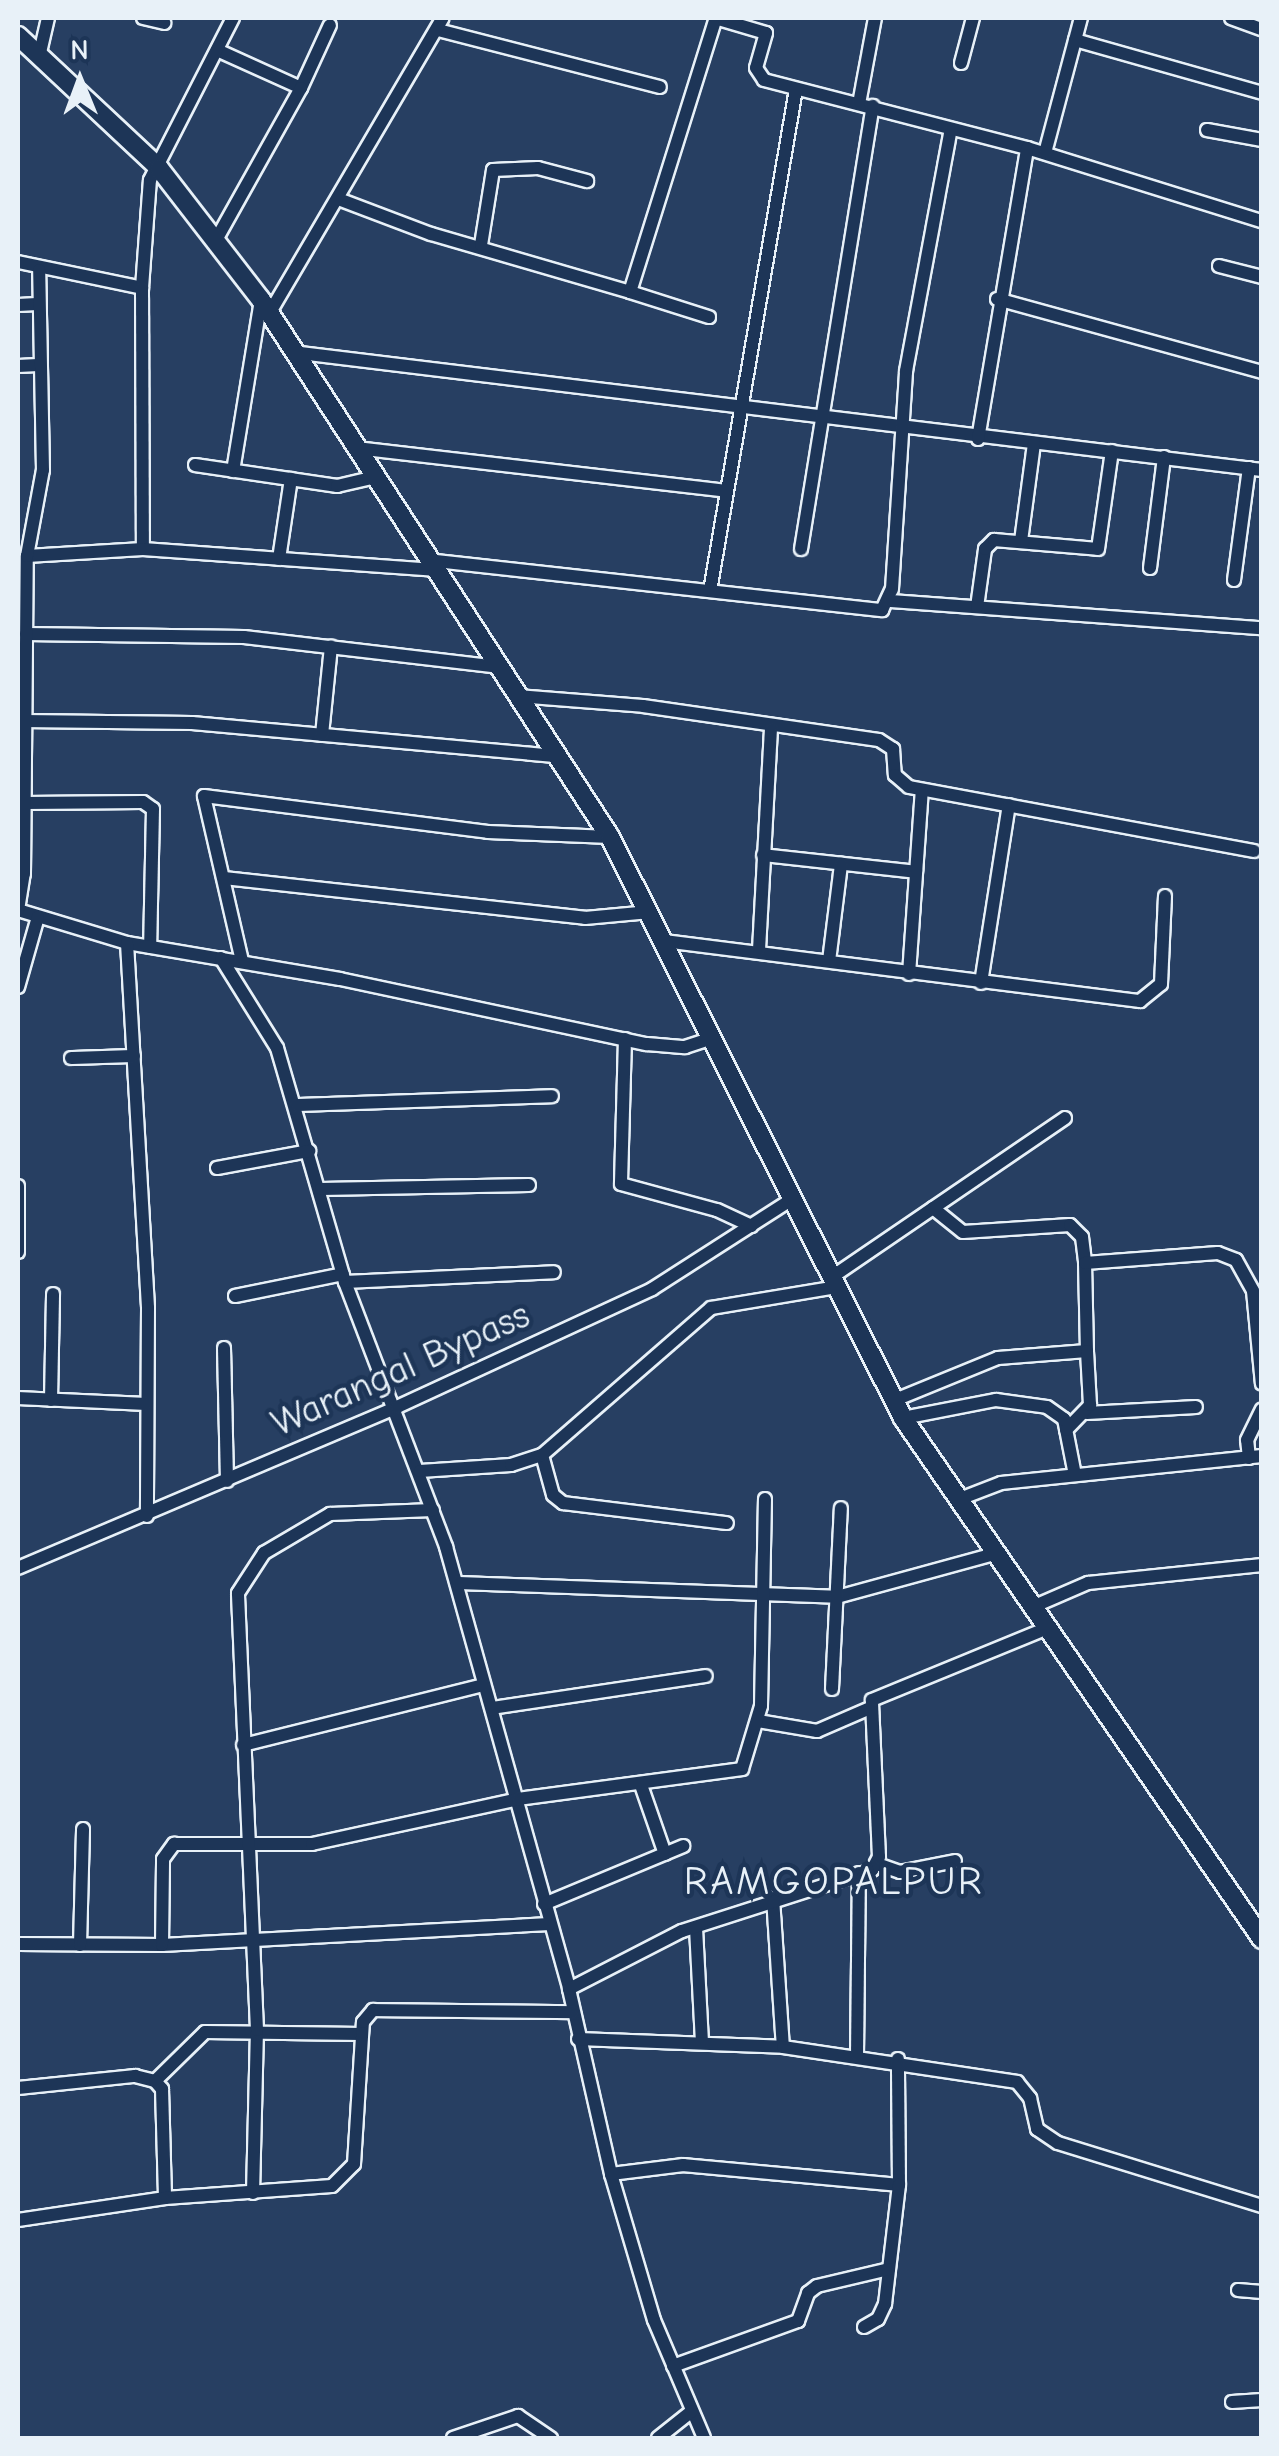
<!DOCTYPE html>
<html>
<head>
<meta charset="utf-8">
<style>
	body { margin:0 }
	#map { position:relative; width:1279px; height:2456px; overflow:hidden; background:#273f62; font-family:"Comic Neue",sans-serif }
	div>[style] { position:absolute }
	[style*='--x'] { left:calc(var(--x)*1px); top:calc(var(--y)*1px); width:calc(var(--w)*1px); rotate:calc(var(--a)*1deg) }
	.roads { filter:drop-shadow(2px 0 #e8f1f8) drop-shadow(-2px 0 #e8f1f8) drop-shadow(0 2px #e8f1f8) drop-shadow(0 -2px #e8f1f8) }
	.minor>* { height:12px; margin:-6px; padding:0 6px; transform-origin:6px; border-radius:6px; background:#1d3557 }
	.secondary>* { height:18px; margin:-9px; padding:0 9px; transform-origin:9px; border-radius:9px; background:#1d3557 }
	span { translate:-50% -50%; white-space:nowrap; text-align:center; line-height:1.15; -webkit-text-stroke:9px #1d3557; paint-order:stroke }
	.street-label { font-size:38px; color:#e8f1f8 }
	.neighbourhood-label { font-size:40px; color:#e8f1f8; letter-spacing:2.5px }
	.frame { position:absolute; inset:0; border:20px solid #e8f1f8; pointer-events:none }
	.north { position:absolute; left:30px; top:30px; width:100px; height:100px; -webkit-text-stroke:8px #1d3557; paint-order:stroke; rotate:359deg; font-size:28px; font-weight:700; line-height:40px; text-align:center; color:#e8f1f8 }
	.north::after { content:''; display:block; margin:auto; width:35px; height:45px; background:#e8f1f8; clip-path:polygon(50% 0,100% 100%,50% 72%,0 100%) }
</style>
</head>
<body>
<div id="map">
	<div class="roads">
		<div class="minor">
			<i style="--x:143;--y:18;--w:22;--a:13"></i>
			<i style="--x:715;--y:18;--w:53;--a:16.4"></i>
			<i style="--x:766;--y:33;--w:36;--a:106"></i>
			<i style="--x:756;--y:68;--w:14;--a:56"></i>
			<i style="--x:764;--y:80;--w:272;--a:14.5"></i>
			<i style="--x:1027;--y:148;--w:246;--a:17.3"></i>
			<i style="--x:1231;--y:18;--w:33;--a:20"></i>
			<i style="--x:438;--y:30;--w:229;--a:14.4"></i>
			<i style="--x:1075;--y:40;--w:194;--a:15.8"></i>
			<i style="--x:217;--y:50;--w:92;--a:24.3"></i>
			<i style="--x:301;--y:88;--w:69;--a:-65.3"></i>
			<i style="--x:39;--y:57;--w:40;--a:-77"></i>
			<i style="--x:961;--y:63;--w:47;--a:-75.1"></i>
			<i style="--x:859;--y:104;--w:87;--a:-79.5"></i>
			<i style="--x:1207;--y:130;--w:56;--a:10.3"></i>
			<i style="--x:1045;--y:153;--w:140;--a:-75.1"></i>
			<i style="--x:341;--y:200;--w:96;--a:20.7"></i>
			<i style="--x:431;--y:234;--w:207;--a:16.2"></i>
			<i style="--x:630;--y:292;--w:287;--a:-72.6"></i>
			<i style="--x:216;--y:240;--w:174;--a:-60.8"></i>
			<i style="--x:481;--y:245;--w:76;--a:-80.9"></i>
			<i style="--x:493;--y:170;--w:45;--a:-2.5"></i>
			<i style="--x:538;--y:168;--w:51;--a:14.9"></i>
			<i style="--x:18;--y:262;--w:127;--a:11.8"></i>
			<i style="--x:142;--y:288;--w:108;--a:-85.8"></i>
			<i style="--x:150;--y:180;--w:182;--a:-62.9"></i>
			<i style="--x:1219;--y:266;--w:44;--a:14.3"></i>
			<i style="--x:142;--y:288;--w:261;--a:89.8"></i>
			<i style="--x:630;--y:292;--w:83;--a:17.6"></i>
			<i style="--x:997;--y:299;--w:275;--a:15.4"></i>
			<i style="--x:18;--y:305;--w:19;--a:-3"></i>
			<i style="--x:269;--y:314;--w:343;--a:-59.6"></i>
			<i style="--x:292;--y:352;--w:977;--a:6.94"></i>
			<i style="--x:18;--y:366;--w:20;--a:-3"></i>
			<i style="--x:978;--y:439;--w:295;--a:-80.4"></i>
			<i style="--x:356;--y:448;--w:373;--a:6.6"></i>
			<i style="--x:195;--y:465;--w:144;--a:8.4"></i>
			<i style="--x:337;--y:486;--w:37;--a:-13"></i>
			<i style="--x:233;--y:471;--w:173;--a:-80.7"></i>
			<i style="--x:1021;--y:541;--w:99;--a:-82.4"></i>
			<i style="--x:801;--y:549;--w:449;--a:-80.8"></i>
			<i style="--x:27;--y:556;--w:116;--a:-3.5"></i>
			<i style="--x:143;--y:549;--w:292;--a:4.1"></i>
			<i style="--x:279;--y:559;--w:81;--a:-81.5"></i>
			<i style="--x:427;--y:560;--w:458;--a:6.3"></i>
			<i style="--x:882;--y:610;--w:23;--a:-65"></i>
			<i style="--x:892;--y:589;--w:218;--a:-86.3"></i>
			<i style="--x:906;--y:371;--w:246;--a:-79.5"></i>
			<i style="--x:1150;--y:568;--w:112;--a:-82.8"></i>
			<i style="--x:1234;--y:580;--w:113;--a:-82.4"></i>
			<i style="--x:710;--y:591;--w:509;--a:-80.28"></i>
			<i style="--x:890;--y:601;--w:373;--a:4.2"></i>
			<i style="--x:977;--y:607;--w:59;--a:-82.1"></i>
			<i style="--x:985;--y:549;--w:13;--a:-45"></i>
			<i style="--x:994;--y:540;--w:104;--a:4.9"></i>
			<i style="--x:1098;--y:549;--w:99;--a:-81.9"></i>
			<i style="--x:26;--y:634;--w:218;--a:0.8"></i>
			<i style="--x:244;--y:637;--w:256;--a:6.7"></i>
			<i style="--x:517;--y:696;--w:126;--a:4.5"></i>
			<i style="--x:643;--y:706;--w:238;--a:8.2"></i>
			<i style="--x:879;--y:740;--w:17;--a:33"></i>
			<i style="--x:893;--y:749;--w:26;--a:86"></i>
			<i style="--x:895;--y:775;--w:18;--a:41"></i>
			<i style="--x:909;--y:787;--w:351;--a:10.5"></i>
			<i style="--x:23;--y:721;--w:169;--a:0.7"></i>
			<i style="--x:192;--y:723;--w:364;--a:5.2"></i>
			<i style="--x:322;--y:735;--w:89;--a:-84.2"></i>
			<i style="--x:25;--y:803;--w:118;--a:-0.5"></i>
			<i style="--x:143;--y:802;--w:12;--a:35"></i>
			<i style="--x:153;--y:809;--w:138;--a:91.2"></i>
			<i style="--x:763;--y:855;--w:154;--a:6.3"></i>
			<i style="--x:224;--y:878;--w:363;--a:6.3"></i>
			<i style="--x:585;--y:918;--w:65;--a:-5.3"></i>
			<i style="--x:18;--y:910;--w:114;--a:16.8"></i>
			<i style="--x:127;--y:943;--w:216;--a:9.6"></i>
			<i style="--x:340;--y:979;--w:314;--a:12"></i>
			<i style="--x:647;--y:1044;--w:38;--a:5"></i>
			<i style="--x:685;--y:1047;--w:29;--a:-18"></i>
			<i style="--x:18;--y:910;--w:36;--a:-81"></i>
			<i style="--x:24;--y:874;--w:318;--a:-89.5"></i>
			<i style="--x:27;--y:556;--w:87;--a:-79.5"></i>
			<i style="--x:43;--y:470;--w:200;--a:-91.1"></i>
			<i style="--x:664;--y:941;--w:480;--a:7.2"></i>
			<i style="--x:1140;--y:1001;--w:27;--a:-39"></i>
			<i style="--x:1161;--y:984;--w:88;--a:-87.4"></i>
			<i style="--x:127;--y:943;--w:366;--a:86.7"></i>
			<i style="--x:148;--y:1308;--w:208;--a:90.3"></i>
			<i style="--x:759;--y:950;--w:221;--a:-86.9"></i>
			<i style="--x:221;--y:958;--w:106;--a:58.1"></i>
			<i style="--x:277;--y:1048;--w:244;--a:73.8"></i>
			<i style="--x:345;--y:1282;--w:284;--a:69.1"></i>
			<i style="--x:446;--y:1547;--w:459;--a:74.4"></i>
			<i style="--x:569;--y:1989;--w:190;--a:77.2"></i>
			<i style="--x:611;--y:2174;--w:152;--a:73.6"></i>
			<i style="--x:654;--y:2320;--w:128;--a:67"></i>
			<i style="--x:242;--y:961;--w:169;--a:-103"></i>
			<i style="--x:204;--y:796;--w:286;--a:7.2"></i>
			<i style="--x:488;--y:832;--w:122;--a:2.3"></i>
			<i style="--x:829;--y:961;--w:98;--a:-82.9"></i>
			<i style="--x:909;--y:974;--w:184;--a:-86"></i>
			<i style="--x:981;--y:983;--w:180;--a:-81.1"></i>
			<i style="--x:18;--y:987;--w:73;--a:-74.1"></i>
			<i style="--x:625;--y:1039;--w:145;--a:91.6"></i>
			<i style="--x:621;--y:1184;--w:99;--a:15.2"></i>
			<i style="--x:717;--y:1210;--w:38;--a:25"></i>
			<i style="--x:71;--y:1058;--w:63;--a:-1.8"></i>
			<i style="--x:297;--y:1105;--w:255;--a:-2"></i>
			<i style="--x:217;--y:1168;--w:94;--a:-10.5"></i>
			<i style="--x:18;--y:1186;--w:66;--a:90"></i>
			<i style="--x:321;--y:1189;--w:208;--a:-1.1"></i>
			<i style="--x:933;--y:1208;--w:38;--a:39"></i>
			<i style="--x:963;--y:1232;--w:107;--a:-3.7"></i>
			<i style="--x:1070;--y:1225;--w:17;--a:45"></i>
			<i style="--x:1082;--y:1237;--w:26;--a:83"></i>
			<i style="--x:832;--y:1277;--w:282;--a:-34.3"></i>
			<i style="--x:345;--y:1282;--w:209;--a:-2.7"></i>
			<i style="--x:235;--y:1296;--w:110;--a:-11.5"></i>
			<i style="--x:224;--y:1348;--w:133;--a:88.7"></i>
			<i style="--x:18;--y:1398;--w:128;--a:2.7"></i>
			<i style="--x:51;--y:1400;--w:106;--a:-88.9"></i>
			<i style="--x:895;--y:1400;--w:111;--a:-22.2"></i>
			<i style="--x:998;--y:1358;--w:89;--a:-4.5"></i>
			<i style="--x:1087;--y:1351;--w:88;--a:-91.3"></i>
			<i style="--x:1085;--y:1263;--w:133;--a:-4.3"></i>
			<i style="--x:1218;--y:1253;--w:19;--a:21"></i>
			<i style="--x:1236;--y:1260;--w:35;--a:61"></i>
			<i style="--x:1253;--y:1291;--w:93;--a:84.5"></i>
			<i style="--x:1087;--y:1413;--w:109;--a:-3.2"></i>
			<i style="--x:903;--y:1418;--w:95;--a:-11"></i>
			<i style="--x:996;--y:1400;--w:51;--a:7.8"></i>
			<i style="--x:1047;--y:1407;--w:21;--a:35"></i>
			<i style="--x:1064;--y:1419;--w:57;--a:78.9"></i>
			<i style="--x:1066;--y:1430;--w:35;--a:-46"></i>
			<i style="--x:1090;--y:1405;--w:54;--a:-93.2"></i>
			<i style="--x:542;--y:1455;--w:41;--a:74.6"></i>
			<i style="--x:553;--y:1495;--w:13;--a:39"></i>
			<i style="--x:563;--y:1503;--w:165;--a:7"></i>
			<i style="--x:1249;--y:1458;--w:18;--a:-96"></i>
			<i style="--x:1247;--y:1440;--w:34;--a:-64"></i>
			<i style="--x:420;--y:1471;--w:91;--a:-3.8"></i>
			<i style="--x:511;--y:1465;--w:33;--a:-18"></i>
			<i style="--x:542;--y:1455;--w:224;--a:-41"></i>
			<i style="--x:711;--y:1308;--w:127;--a:-9.5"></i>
			<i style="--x:957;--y:1500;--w:47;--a:-21.1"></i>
			<i style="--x:1001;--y:1483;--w:262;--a:-5.9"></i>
			<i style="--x:18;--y:1568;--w:412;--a:-23"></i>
			<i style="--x:397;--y:1407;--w:281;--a:-24.8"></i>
			<i style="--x:652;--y:1289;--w:169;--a:-32.7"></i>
			<i style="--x:458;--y:1583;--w:379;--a:2.1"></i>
			<i style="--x:837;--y:1597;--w:163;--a:-15.3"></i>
			<i style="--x:1037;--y:1605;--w:56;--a:-23.3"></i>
			<i style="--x:1088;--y:1583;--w:175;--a:-5.9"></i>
			<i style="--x:832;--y:1689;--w:181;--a:-87.2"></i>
			<i style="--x:492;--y:1708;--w:216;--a:-8.5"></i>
			<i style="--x:758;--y:1721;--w:60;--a:9.6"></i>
			<i style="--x:817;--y:1731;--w:56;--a:-23.3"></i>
			<i style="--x:243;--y:1745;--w:248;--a:-14"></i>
			<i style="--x:641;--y:1785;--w:73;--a:70.8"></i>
			<i style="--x:877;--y:1864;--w:24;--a:19"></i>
			<i style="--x:900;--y:1872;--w:56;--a:-11.3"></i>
			<i style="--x:773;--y:1898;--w:149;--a:86.2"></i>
			<i style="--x:544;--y:1904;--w:151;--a:-22.6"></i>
			<i style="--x:696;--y:1928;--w:113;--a:87"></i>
			<i style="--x:18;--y:1944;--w:144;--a:0.4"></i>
			<i style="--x:162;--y:1945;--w:388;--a:-3.1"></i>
			<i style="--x:80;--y:1945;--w:116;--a:-88.5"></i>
			<i style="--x:162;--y:1945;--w:86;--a:-89.3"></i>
			<i style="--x:163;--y:1859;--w:19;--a:-54"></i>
			<i style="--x:174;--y:1844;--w:138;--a:0"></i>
			<i style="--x:312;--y:1844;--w:211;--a:-12.3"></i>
			<i style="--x:518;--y:1799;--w:226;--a:-7.6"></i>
			<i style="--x:742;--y:1769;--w:66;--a:-73.2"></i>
			<i style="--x:761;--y:1706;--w:207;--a:-88.9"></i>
			<i style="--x:569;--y:1989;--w:127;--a:-27.2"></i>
			<i style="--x:682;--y:1931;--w:200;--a:-17.8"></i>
			<i style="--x:872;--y:1870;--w:15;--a:-62"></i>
			<i style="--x:879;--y:1857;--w:157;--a:-92.6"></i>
			<i style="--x:872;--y:1700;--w:192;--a:-22.3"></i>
			<i style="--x:578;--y:2039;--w:205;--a:2.2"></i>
			<i style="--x:783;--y:2047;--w:237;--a:8.5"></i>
			<i style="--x:1017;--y:2082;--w:21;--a:51"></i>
			<i style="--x:1030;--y:2098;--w:32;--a:77"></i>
			<i style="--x:1037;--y:2129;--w:25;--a:34"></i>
			<i style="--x:1058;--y:2143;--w:214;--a:17.2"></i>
			<i style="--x:857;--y:2055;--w:182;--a:-89.4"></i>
			<i style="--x:155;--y:2081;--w:70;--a:-44.4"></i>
			<i style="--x:205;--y:2032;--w:157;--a:0.7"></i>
			<i style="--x:18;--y:2088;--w:118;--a:-5.9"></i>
			<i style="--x:135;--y:2076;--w:21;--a:14"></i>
			<i style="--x:155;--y:2081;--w:11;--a:49"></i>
			<i style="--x:162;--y:2089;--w:109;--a:88.4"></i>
			<i style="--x:611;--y:2174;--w:73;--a:-7.1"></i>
			<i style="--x:683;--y:2165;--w:217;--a:5.3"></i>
			<i style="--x:899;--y:2185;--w:126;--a:-90.5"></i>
			<i style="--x:253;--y:2193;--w:163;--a:-88.6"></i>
			<i style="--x:257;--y:2030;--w:437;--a:-92.5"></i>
			<i style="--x:238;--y:1593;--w:48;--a:-57"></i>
			<i style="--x:264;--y:1553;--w:77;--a:-30.6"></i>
			<i style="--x:330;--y:1514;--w:103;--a:-2.2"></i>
			<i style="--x:18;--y:2220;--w:149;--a:-8.5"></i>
			<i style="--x:165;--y:2198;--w:167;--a:-4.1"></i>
			<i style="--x:332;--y:2186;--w:31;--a:-45"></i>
			<i style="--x:354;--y:2164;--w:142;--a:-86.4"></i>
			<i style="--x:363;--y:2022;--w:16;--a:-50"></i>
			<i style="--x:373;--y:2010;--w:200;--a:0.6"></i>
			<i style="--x:1238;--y:2290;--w:24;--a:5"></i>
			<i style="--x:864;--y:2327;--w:16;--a:-30"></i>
			<i style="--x:878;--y:2319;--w:17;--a:-65"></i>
			<i style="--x:885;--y:2304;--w:120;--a:-83.3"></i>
			<i style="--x:673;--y:2366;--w:133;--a:-19.8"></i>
			<i style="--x:798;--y:2321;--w:30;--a:-70"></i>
			<i style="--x:808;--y:2293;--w:11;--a:-38"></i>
			<i style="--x:817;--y:2286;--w:74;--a:-13.3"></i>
			<i style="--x:1232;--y:2402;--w:30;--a:-4"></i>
			<i style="--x:453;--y:2438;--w:69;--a:-18.7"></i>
			<i style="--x:518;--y:2416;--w:40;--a:34"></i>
			<i style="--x:658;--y:2438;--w:43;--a:-38.5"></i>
		</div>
		<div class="secondary">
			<i style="--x:18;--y:36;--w:193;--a:43.1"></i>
			<i style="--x:159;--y:168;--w:167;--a:52.3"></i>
			<i style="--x:261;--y:300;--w:640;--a:56.98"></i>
			<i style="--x:610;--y:837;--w:651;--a:63.24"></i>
			<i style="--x:903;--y:1418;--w:633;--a:55.43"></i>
		</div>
	</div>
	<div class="street-label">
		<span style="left:401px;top:1370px;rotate:-24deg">Warangal Bypass</span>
	</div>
	<div class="neighbourhood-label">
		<span style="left:834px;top:1881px">RAMGOPALPUR</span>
	</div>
	<div class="frame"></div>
	<div class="north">N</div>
</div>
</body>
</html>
